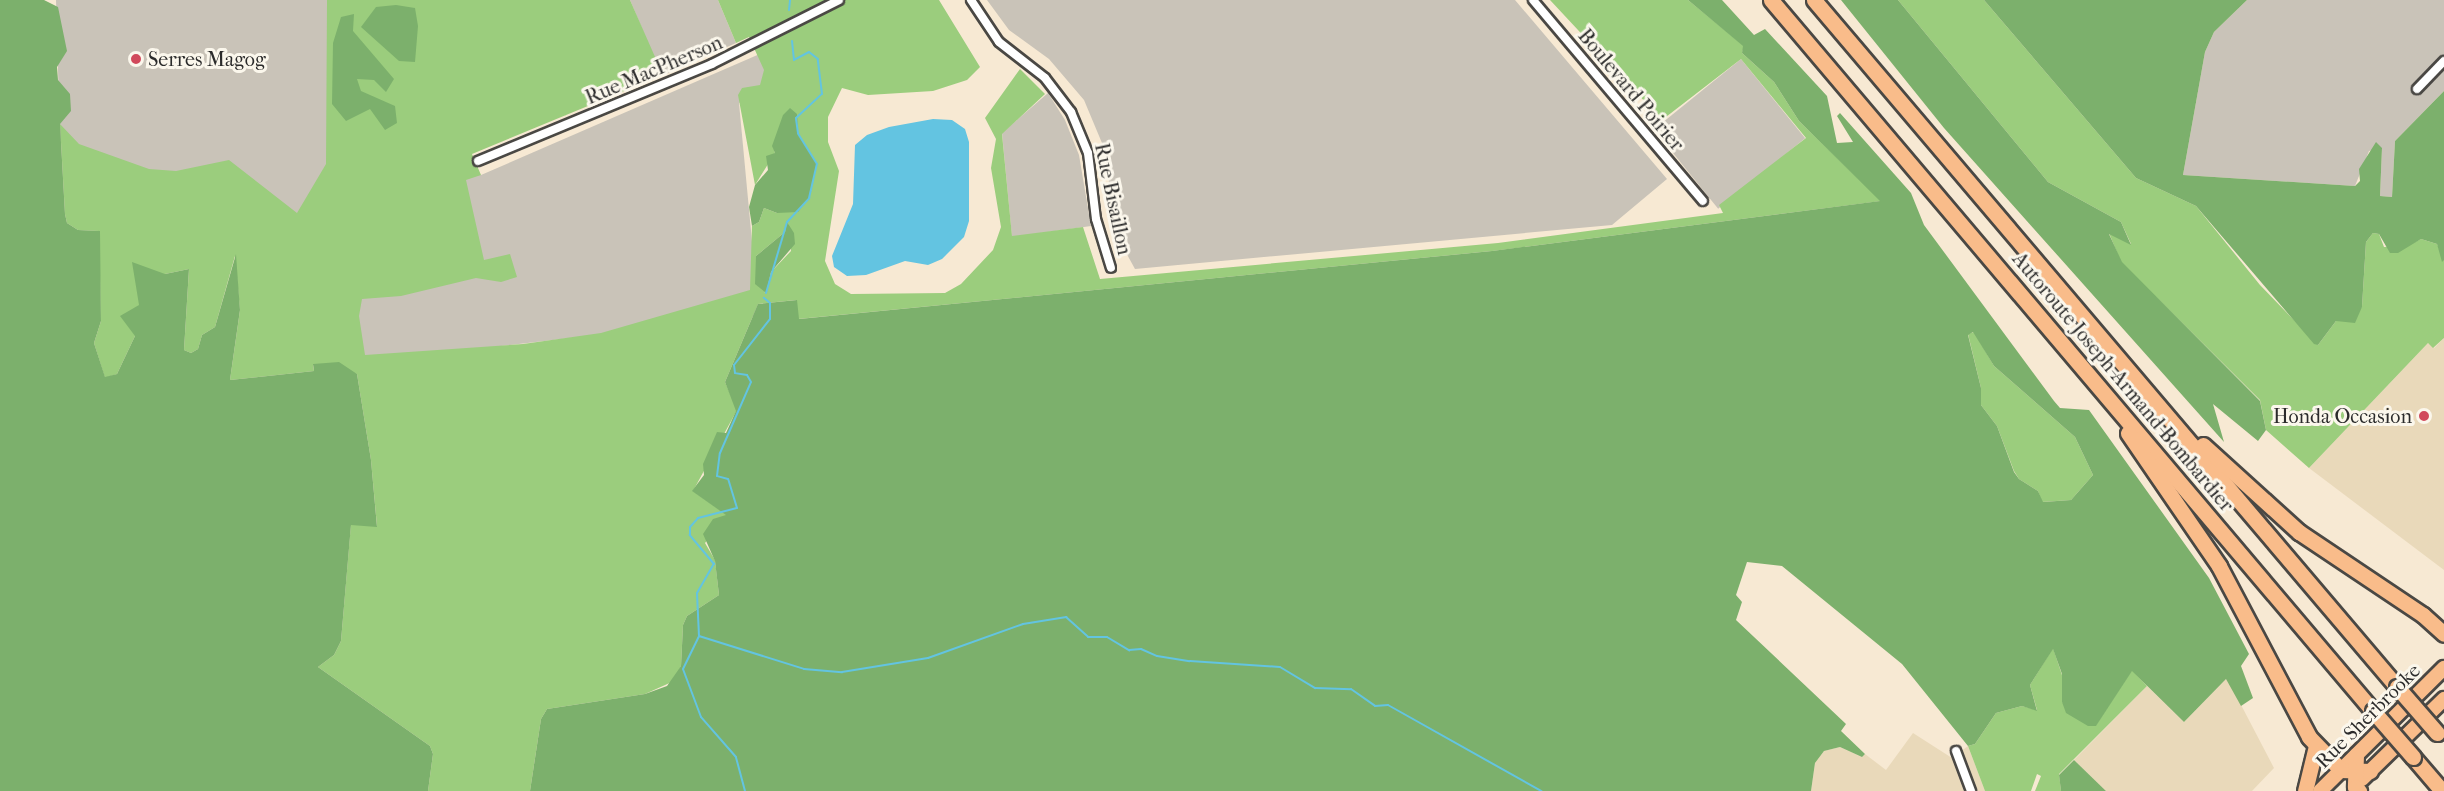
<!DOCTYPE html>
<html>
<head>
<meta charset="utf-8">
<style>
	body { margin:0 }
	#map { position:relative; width:2444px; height:791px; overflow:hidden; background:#f7e9d3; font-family:"IM FELL French Canon",serif }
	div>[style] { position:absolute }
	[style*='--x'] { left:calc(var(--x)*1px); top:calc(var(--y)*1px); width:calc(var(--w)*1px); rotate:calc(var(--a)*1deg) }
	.built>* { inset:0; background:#e9d9ba }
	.industrial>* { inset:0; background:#c9c3b8; transform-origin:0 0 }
	.green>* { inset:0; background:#9bcd7d }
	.forest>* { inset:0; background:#7cb06c }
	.water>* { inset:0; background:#63c4e1 }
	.stream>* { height:2px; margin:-1px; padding:0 1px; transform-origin:1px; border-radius:1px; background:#63c4e1 }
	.roads { filter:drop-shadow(2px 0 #4a4844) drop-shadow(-2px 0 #4a4844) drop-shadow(0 2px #4a4844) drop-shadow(0 -2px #4a4844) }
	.street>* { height:8px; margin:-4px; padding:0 4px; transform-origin:4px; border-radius:4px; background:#fff }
	.primary>* { height:14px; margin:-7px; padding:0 7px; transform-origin:7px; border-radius:7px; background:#f9bc8a }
	.highway>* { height:15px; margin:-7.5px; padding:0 7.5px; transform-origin:7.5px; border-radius:7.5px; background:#f9bc8a }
	.bridges { filter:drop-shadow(2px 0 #4a4844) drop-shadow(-2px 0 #4a4844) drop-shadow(0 2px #4a4844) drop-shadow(0 -2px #4a4844) }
	.highway-bridge>* { height:15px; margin:-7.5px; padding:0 7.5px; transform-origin:7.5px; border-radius:7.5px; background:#f9bc8a }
	.dots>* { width:16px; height:16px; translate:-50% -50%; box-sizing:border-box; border:3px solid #fbf7ec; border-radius:50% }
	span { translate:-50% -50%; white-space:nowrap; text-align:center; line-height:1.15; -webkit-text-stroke:6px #fbf7ec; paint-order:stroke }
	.poi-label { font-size:20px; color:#2b2b2b }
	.left { translate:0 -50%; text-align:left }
	.right { translate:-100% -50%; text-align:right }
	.street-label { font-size:20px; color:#2b2b2b }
</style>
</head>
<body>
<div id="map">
	<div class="built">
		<i style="clip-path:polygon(2444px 338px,2444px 570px,2309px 468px,2428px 343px,2434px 348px)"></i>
		<i style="clip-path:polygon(2227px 678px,2274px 768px,2252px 791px,2106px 791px,2074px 760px,2147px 686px,2184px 722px)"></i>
		<i style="clip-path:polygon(1913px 733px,1952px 758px,1968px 746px,1985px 791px,1811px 791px,1815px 763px,1824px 751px,1840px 747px,1862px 757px,1865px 754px,1886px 770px)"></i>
	</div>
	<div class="industrial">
		<i style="clip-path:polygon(56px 0,336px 0,331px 165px,306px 218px,185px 190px,60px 140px)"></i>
		<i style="clip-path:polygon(630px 0,718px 0,736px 43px,662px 76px)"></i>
		<i style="clip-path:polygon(987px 0,1515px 0,1667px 179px,1612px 225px,1135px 269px,1112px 227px,1107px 155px,1084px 100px,1049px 59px,1009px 30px)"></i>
		<i style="clip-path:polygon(2247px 0,2444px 0,2444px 91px,2395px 141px,2392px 197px,2380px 196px,2382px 148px,2369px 151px,2355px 186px,2183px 175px,2205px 52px,2214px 32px)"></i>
		<i style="clip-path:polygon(762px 53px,769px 87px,739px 103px,759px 316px,364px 362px,339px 263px,438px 171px,481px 175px)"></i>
		<i style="left:1741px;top:59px;width:102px;height:112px;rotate:51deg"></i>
		<i style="clip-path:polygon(1048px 93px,1065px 120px,1079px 155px,1091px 226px,1012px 237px,1002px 133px)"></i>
	</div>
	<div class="green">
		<i style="clip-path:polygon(evenodd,327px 0,630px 0,663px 75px,472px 154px,481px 175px,466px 180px,484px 260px,510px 254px,517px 277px,501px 282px,476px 278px,401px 296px,362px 299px,359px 316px,365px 355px,523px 344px,601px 333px,750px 290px,752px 226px,759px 222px,764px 208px,777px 213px,811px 191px,817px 164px,798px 133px,796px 118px,773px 146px,775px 153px,755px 185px,738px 95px,742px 88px,760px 85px,764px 70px,749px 37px,736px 43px,718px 0,939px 0,980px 67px,967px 80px,933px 91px,868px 95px,842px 88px,828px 117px,828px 142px,839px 171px,825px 261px,835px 284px,851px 294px,945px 293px,961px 284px,993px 250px,1001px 227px,991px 168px,996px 139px,985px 118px,1020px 69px,1045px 94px,1002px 134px,1012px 236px,1083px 227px,1100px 279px,1498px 243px,1723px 213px,1719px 205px,1806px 138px,1741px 59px,1662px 120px,1550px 0,1688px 0,1744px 46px,1742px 53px,1774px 82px,1799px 121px,1881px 201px,1492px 251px,798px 319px,796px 300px,758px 304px,725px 382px,737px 410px,693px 491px,727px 515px,705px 543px,715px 560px,719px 595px,687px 616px,683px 625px,681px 666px,674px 681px,645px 694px,547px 709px,541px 719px,530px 791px,428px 791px,433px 754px,430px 746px,318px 667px,334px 655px,341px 641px,351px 524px,377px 526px,371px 460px,357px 374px,313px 365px,314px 371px,230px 380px,240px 310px,235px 256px,215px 327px,202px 335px,198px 349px,191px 353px,184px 350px,189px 269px,165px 274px,139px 305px,135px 336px,117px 374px,105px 378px,94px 343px,101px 321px,99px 231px,78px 230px,67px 223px,65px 214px,60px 124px,79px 144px,149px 169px,176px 171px,229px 160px,297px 213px,326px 164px,327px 0,788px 223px,791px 251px,771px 272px,765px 293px,756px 256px,785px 232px,788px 223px)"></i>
		<i style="clip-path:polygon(1898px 0,1984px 0,2136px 178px,2196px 206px,2260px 285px,2318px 345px,2336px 321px,2362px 307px,2366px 242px,2373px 233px,2379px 234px,2384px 247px,2407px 246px,2421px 239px,2437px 244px,2444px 260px,2444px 338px,2433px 348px,2428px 343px,2309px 468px,2266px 430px,2260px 400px,2121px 262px,2109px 233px,2131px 244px,2121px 222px,2048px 182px)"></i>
		<i style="clip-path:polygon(1974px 332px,1994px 366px,2075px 437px,2093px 475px,2071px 500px,2042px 502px,2038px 491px,2019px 479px,2014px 471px,1997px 426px,1981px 405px,1981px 388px,1968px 334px)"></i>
		<i style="clip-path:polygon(2053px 648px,2062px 675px,2062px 702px,2096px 725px,2132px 670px,2147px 686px,2059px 774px,2061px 791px,2035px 791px,2041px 776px,2037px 774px,2031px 791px,1985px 791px,1968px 746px,1975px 744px,1996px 713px,2022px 706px,2037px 710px,2030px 685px)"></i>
	</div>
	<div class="forest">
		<i style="clip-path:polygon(0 0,44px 0,58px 7px,67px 51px,57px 67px,58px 80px,70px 94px,71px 111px,60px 124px,65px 214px,67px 223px,78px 230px,100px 231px,101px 321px,94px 343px,105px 377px,117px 374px,135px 336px,120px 316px,139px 305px,132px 262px,165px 274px,189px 269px,184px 350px,191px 353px,198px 349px,202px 335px,215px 327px,236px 254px,240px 310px,230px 380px,314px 371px,313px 364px,339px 362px,357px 374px,371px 460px,377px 527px,351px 525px,341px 641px,334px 655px,318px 667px,430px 746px,433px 754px,428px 791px,0 791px)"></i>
		<i style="clip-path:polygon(evenodd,1688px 0,1722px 0,1754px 35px,1765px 29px,1827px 96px,1837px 143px,1853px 142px,1837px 116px,1840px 113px,1911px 193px,1924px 225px,2054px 401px,2060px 408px,2089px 410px,2209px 578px,2249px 654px,2241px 666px,2253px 698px,2241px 706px,2226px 679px,2184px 722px,2132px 671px,2096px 726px,2088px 726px,2066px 713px,2062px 702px,2062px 674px,2053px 649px,2030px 685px,2037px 711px,2022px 706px,1996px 713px,1975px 744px,1968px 746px,1902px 664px,1782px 566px,1747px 562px,1736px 595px,1742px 602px,1736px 620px,1846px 724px,1841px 731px,1865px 754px,1862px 757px,1840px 747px,1824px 751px,1815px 763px,1811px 791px,530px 791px,541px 719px,547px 709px,645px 694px,667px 686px,681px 666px,683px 625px,687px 616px,719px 595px,715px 561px,703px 534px,713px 519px,726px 515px,692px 491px,704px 475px,703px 464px,717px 432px,726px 433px,736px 411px,725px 382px,758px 304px,797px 300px,799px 319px,1492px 251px,1880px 201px,1799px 121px,1774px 82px,1742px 53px,1743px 46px,1688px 0,1973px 332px,1994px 366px,2075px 437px,2093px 475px,2071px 500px,2043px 502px,2038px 491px,2019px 479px,2014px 472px,1997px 426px,1981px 405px,1981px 388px,1968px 335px,1973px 332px)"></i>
		<i style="clip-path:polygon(1841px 0,1898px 0,2048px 182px,2121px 222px,2131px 245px,2109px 234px,2122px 262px,2260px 401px,2266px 430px,2258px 441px,2213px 404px,2224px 442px,1944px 128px)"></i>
		<i style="clip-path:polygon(1984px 0,2247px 0,2214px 32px,2205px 52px,2183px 175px,2355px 186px,2360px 181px,2359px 169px,2376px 142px,2382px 148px,2380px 196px,2392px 197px,2395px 141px,2444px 91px,2444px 260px,2442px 262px,2437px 244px,2421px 239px,2398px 253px,2390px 253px,2379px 234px,2373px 233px,2366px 242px,2362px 307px,2355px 323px,2336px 321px,2318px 345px,2314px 344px,2196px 206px,2136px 178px)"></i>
		<i style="clip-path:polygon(396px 5px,415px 8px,418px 26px,415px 62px,399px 61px,361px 27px,376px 7px)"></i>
		<i style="clip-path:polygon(354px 14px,353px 31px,394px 79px,386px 92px,374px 80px,357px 79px,361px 91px,395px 106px,397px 123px,385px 130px,370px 109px,346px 121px,332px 104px,333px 43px,341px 17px)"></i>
		<i style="clip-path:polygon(790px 108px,797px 114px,798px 133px,817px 164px,809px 198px,798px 212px,777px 213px,764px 208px,759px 222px,752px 226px,749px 207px,755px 185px,768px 170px,766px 156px,775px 153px,772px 146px,783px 115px)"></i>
		<i style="clip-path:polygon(787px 222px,794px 233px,795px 244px,771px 272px,766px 293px,755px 284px,756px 256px,785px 232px)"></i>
		<i style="clip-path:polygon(2074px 760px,2106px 791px,2061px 791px,2059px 775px)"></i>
	</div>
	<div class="water">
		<i style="clip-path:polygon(933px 119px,952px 120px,965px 129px,969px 142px,969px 221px,964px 237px,942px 259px,928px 265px,905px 261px,866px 275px,847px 276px,834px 267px,832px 256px,853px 204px,855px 145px,867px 135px,889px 127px)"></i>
	</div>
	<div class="stream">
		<i style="--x:789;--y:10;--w:10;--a:-84"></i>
		<i style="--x:766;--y:293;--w:74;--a:-73.5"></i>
		<i style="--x:787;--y:222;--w:33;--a:-47"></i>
		<i style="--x:809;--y:198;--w:35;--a:-77"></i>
		<i style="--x:817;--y:164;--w:36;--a:-122"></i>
		<i style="--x:798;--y:133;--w:15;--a:-98"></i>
		<i style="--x:796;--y:118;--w:35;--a:-43"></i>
		<i style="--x:822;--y:94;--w:35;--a:-97"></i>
		<i style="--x:818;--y:59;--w:11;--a:-142"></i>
		<i style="--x:809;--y:52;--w:17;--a:152"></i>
		<i style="--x:794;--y:60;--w:19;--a:-96"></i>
		<i style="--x:699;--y:636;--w:110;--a:17.4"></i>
		<i style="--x:804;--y:669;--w:38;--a:5"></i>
		<i style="--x:842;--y:672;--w:87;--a:-9.2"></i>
		<i style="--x:928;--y:658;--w:101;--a:-19.7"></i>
		<i style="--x:1023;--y:624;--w:44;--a:-9.2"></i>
		<i style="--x:1066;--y:617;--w:30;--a:42"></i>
		<i style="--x:1088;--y:637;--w:19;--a:0"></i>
		<i style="--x:1107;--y:637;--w:26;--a:31"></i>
		<i style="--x:1129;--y:650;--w:12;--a:-5"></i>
		<i style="--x:1141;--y:649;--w:17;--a:24"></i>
		<i style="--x:1157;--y:656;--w:33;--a:9"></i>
		<i style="--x:1190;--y:661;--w:90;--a:3.8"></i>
		<i style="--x:1280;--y:667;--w:41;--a:31"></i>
		<i style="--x:1315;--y:688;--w:36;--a:2"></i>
		<i style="--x:1351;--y:689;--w:29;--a:35"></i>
		<i style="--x:1375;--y:706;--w:13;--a:-4"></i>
		<i style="--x:1388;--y:705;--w:176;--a:29.3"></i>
		<i style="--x:745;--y:791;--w:35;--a:-105"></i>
		<i style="--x:736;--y:757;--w:53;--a:-131.2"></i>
		<i style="--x:701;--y:717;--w:51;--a:-110.6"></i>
		<i style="--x:683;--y:669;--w:37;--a:-64"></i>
		<i style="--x:699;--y:636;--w:43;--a:-92.7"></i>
		<i style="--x:697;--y:593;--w:34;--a:-60"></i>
		<i style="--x:714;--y:564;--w:38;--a:-130"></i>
		<i style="--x:690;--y:535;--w:8;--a:-90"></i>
		<i style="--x:690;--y:527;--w:12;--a:-48"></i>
		<i style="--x:698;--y:518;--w:40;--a:-14.4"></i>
		<i style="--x:737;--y:508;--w:30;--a:-107"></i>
		<i style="--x:728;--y:479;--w:11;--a:-165"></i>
		<i style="--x:717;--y:476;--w:23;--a:-83"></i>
		<i style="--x:720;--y:453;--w:77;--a:-66.4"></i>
		<i style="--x:751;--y:382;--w:8;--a:-120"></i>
		<i style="--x:747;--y:375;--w:12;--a:-171"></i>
		<i style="--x:735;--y:373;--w:8;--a:-97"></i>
		<i style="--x:734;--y:365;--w:58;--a:-52"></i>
		<i style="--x:770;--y:319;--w:16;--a:-90"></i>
		<i style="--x:770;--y:303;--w:8;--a:-140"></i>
	</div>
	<div class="roads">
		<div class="street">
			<i style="--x:971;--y:0;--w:50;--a:56.3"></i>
			<i style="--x:999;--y:42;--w:58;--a:38"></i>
			<i style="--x:1045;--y:78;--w:43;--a:52.6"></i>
			<i style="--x:1071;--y:112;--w:44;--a:67.5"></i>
			<i style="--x:1088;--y:153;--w:66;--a:83.1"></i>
			<i style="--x:1096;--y:219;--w:51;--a:73"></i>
			<i style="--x:1533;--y:0;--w:263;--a:49.8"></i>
			<i style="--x:2417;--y:89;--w:39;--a:-46"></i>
			<i style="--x:478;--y:161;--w:253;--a:-22.5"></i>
			<i style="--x:712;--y:64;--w:142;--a:-26.7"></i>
			<i style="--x:1956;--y:751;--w:43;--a:69.4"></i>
		</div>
		<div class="primary">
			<i style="--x:2362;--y:779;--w:115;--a:-44.3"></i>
			<i style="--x:2320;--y:791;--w:175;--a:-44.8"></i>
		</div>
		<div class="highway">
			<i style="--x:1771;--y:0;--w:932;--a:49.75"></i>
			<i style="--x:1814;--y:0;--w:901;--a:49.68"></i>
			<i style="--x:2128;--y:433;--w:161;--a:55.6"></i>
			<i style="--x:2219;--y:566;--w:193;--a:62.2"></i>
			<i style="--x:2309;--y:737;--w:46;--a:45.9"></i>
			<i style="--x:2341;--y:770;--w:29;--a:2"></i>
			<i style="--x:2203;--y:445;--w:130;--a:42.2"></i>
			<i style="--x:2299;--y:532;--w:149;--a:33.8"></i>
			<i style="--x:2423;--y:615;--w:28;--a:42"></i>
			<i style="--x:2356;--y:755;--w:32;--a:92"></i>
			<i style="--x:2355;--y:787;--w:6;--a:45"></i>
			<i style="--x:2413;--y:757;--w:45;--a:49.5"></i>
			<i style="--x:2305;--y:791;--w:46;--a:-76.3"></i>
		</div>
	</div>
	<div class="bridges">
		<div class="highway-bridge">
			<i style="--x:2397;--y:687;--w:61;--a:49"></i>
			<i style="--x:2373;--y:711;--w:61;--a:49"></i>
		</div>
	</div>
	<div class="dots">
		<i style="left:136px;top:59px;background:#d1495b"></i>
		<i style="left:2424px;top:416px;background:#d1495b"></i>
	</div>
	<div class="poi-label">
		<span class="left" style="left:148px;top:59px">Serres Magog</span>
		<span class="right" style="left:2412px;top:416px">Honda Occasion</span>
	</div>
	<div class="street-label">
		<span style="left:654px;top:70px;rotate:-23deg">Rue MacPherson</span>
		<span style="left:1631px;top:90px;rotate:50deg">Boulevard Poirier</span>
		<span style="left:1113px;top:199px;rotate:78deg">Rue Bisaillon</span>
		<span style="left:2123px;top:382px;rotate:50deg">Autoroute Joseph-Armand-Bombardier</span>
		<span style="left:2368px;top:716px;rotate:-45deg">Rue Sherbrooke</span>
	</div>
</div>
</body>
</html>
